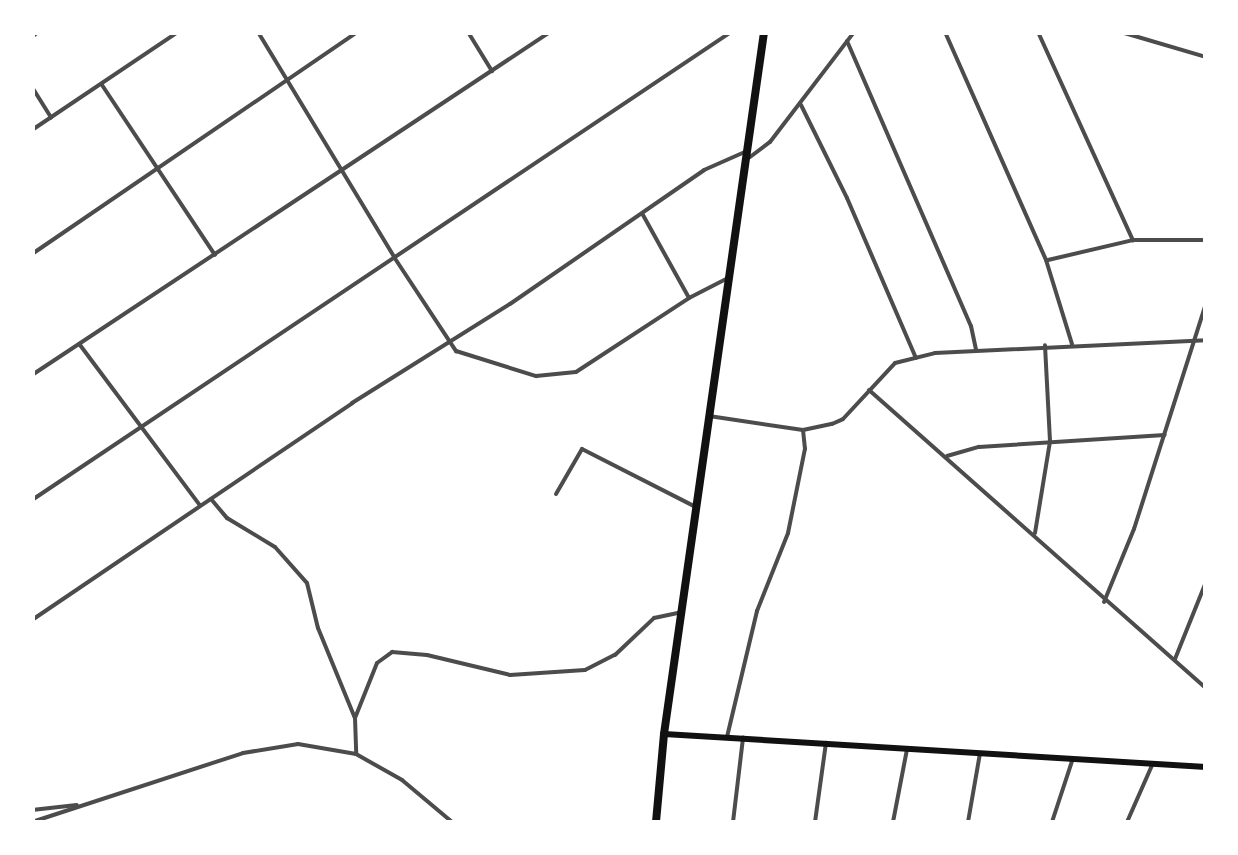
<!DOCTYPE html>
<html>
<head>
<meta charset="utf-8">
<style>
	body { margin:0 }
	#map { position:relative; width:1238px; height:855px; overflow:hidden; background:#fff; font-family:"PT Sans Narrow",sans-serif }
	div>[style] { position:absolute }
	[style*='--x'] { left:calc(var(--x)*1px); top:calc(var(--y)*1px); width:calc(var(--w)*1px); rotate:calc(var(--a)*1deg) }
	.minor>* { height:4px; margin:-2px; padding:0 2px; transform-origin:2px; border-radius:2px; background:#4c4c4c }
	.secondary>* { height:6px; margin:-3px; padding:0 3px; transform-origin:3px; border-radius:3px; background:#111 }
	.trunk>* { height:8px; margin:-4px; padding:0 4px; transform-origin:4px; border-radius:4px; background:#111 }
	span { translate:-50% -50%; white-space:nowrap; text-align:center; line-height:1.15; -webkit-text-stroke:10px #fff; paint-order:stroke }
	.frame { position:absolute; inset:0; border:35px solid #fff; pointer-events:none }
</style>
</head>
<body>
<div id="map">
	<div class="minor">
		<i style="--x:258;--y:32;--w:263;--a:58.8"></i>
		<i style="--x:394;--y:257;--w:113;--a:56.6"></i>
		<i style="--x:456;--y:351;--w:84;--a:17.4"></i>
		<i style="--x:536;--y:376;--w:40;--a:-5.7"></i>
		<i style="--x:576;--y:372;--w:135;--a:-33.2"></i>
		<i style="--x:689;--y:298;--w:46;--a:-27.1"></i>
		<i style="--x:468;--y:32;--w:46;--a:58.4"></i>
		<i style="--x:945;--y:32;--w:249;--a:66.1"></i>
		<i style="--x:1046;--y:260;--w:88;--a:72.8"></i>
		<i style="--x:1038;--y:32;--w:229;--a:65.5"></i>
		<i style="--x:1121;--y:32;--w:89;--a:16.4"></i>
		<i style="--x:32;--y:37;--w:8;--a:-40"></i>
		<i style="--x:847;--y:41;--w:311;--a:66.5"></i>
		<i style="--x:971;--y:326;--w:24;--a:78"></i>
		<i style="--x:102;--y:85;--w:204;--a:56.4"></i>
		<i style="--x:32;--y:87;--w:36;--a:58"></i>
		<i style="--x:801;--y:105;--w:104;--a:63.7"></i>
		<i style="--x:847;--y:198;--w:174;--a:66.7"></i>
		<i style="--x:32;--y:130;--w:176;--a:-33.9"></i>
		<i style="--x:750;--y:157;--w:25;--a:-37"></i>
		<i style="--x:770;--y:142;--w:138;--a:-52.6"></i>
		<i style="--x:643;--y:215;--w:95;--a:61"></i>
		<i style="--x:32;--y:254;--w:394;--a:-34.3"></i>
		<i style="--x:1048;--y:260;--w:87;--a:-13.2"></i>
		<i style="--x:1133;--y:240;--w:73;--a:0"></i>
		<i style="--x:80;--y:345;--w:199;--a:53.2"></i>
		<i style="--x:32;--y:375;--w:621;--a:-33.51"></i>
		<i style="--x:869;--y:390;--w:450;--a:41.5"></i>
		<i style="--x:709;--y:416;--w:95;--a:8.5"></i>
		<i style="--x:803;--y:430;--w:30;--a:-12"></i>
		<i style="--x:832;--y:424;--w:12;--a:-24"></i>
		<i style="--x:843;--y:419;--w:76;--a:-47.1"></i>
		<i style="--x:895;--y:363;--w:41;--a:-14"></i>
		<i style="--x:935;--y:353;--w:271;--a:-2.7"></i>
		<i style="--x:947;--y:456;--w:33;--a:-16"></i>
		<i style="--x:979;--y:447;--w:186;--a:-3.7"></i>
		<i style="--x:556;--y:494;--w:52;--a:-60"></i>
		<i style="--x:582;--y:449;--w:128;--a:27"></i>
		<i style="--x:211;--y:499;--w:25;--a:50"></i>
		<i style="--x:227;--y:518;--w:56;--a:31.1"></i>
		<i style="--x:275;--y:547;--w:48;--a:48.4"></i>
		<i style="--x:307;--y:583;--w:46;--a:76.3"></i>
		<i style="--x:318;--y:628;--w:97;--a:67.7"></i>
		<i style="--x:355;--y:718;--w:36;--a:88"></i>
		<i style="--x:32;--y:500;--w:841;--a:-33.8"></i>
		<i style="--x:1035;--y:533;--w:93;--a:-80.7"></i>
		<i style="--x:1050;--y:441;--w:96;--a:-93"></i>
		<i style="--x:1104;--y:602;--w:79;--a:-67.7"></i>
		<i style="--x:1134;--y:529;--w:236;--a:-72.3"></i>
		<i style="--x:32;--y:620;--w:387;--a:-34.1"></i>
		<i style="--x:352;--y:403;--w:186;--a:-32.1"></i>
		<i style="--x:510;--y:304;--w:236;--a:-34.6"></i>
		<i style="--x:704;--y:170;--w:47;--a:-23.8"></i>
		<i style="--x:1175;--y:659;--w:83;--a:-68.1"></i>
		<i style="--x:355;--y:718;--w:59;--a:-68.2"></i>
		<i style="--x:377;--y:663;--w:19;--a:-36"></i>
		<i style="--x:392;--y:652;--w:35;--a:5"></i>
		<i style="--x:427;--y:655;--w:85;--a:13.5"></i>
		<i style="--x:510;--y:675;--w:75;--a:-3.8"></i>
		<i style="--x:585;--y:670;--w:34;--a:-27"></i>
		<i style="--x:615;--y:655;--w:54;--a:-43.5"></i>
		<i style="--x:654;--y:618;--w:29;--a:-12"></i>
		<i style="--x:727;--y:737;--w:130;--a:-76.6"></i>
		<i style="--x:757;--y:611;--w:84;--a:-68.3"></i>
		<i style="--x:788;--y:533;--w:86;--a:-78.6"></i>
		<i style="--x:805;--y:449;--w:19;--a:-96"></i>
		<i style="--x:32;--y:810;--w:45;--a:-6.3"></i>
		<i style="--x:32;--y:822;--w:222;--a:-18.1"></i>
		<i style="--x:243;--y:753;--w:56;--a:-9.3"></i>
		<i style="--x:298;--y:744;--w:59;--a:9.8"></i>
		<i style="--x:356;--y:754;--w:53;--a:29.5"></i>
		<i style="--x:402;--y:780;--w:65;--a:40"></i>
		<i style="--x:733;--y:822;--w:85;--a:-83.2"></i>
		<i style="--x:815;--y:822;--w:80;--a:-82.1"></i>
		<i style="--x:893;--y:822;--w:74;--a:-79.1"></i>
		<i style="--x:968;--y:822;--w:70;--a:-80.1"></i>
		<i style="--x:1052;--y:822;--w:64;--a:-71.8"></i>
		<i style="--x:1127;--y:822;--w:64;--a:-66.2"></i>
	</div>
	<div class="secondary">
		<i style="--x:664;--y:734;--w:543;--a:3.48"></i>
	</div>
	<div class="trunk">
		<i style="--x:656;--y:822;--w:88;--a:-84.8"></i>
		<i style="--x:664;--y:734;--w:709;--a:-81.89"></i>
	</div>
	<div class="frame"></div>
</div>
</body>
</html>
